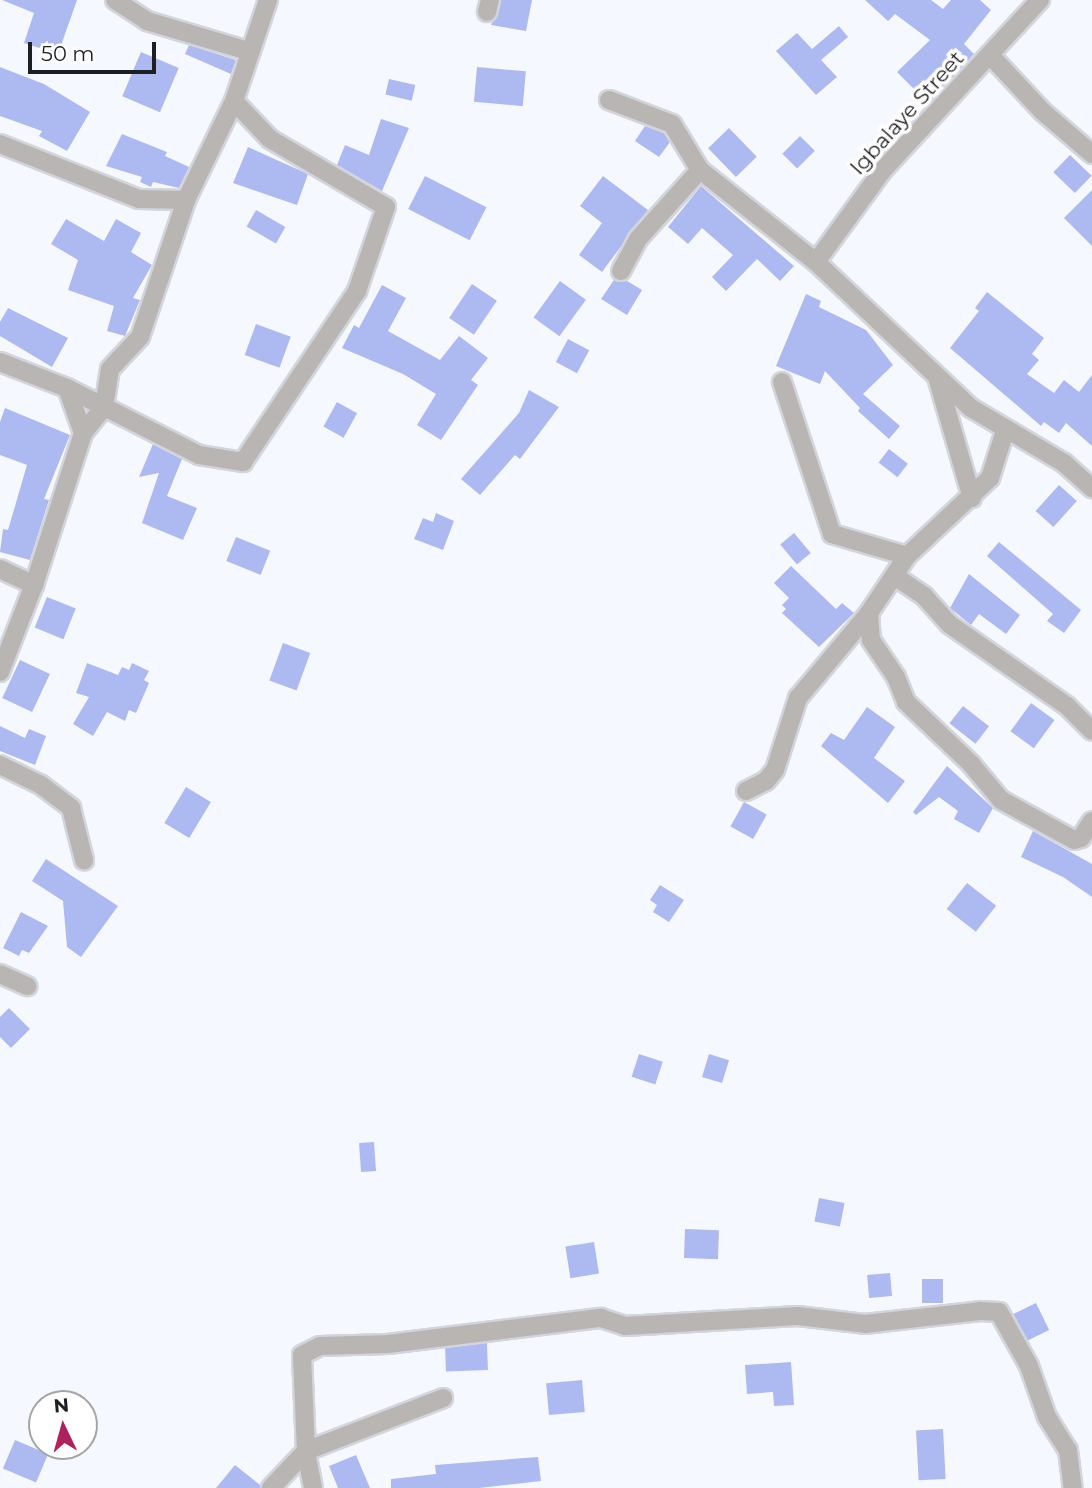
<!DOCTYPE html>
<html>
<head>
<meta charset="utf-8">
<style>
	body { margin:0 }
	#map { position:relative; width:1092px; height:1488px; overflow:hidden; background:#f6f8ff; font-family:Montserrat,sans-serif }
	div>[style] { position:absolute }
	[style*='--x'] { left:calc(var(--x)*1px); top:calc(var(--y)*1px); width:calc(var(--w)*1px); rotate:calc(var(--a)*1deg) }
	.building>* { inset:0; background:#adbaf2; transform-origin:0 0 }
	.roads { filter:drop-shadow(2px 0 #d3d5dc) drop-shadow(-2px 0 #d3d5dc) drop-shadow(0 2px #d3d5dc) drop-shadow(0 -2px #d3d5dc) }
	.minor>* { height:18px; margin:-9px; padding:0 9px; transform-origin:9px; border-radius:9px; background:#b9b5b2 }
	span { translate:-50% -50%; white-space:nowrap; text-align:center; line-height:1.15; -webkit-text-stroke:7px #fff; paint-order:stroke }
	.street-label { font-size:21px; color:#1e1f22 }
	.north { position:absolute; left:28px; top:1390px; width:70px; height:70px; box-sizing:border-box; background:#fff; border:2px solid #a5a5a7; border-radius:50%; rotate:355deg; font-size:19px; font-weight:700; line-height:28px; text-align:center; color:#1e1f22 }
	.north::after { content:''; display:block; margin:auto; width:24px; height:32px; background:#af215c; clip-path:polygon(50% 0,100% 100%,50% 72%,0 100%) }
	.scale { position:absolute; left:28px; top:42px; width:128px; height:32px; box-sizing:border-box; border:4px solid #1e1f22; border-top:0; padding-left:9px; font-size:21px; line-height:24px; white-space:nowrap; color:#1e1f22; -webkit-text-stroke:5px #fff; paint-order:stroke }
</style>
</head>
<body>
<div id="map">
	<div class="building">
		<i style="clip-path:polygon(2px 0,77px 0,58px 54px,24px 43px,34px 13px)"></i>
		<i style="clip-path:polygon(501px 0,532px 0,526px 31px,491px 25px)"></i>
		<i style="clip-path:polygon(865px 0,931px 0,943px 9px,951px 0,980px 0,991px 10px,964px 44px,974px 54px,928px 103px,897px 72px,930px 40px,895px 14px,888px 21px)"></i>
		<i style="clip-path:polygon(839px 26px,848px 37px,821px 60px,837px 77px,816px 95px,776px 51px,797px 33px,812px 49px)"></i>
		<i style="clip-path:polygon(189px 45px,236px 60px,231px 74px,185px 54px)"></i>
		<i style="left:141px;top:52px;width:41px;height:48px;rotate:23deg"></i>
		<i style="clip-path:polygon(0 67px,44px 84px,90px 112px,67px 151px,39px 136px,42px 131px,0 116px)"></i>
		<i style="left:477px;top:67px;width:49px;height:35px;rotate:5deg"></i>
		<i style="left:389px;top:79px;width:27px;height:16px;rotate:13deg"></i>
		<i style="clip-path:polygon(381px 119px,409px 128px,382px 191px,337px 165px,345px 145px,369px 155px)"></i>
		<i style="clip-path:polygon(645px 126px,664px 133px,670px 142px,659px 157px,635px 141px)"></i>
		<i style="left:729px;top:128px;width:40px;height:29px;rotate:46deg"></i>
		<i style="clip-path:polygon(122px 134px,167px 152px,165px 156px,189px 167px,179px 188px,153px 182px,151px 187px,140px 182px,142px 177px,106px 166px)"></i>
		<i style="left:800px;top:136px;width:21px;height:25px;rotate:45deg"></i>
		<i style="clip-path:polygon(248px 147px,308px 174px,297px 205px,233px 183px)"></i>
		<i style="left:1070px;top:155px;width:30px;height:24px;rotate:44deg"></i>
		<i style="left:425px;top:176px;width:69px;height:37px;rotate:27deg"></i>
		<i style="clip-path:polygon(603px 176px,648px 210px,602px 272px,579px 255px,602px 223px,580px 206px)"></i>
		<i style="clip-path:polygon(701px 186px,794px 266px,780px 281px,757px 259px,726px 291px,712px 277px,733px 255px,702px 228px,688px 244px,668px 227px)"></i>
		<i style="clip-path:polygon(1092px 190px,1092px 246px,1064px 218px)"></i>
		<i style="left:256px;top:210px;width:34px;height:19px;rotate:30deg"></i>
		<i style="clip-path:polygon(66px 219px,104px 241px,116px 219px,141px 233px,131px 252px,152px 265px,133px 298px,140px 300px,125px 336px,107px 331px,114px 306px,68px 290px,78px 260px,51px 244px)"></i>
		<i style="clip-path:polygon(614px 280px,627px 281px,642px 290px,627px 315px,601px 299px)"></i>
		<i style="left:560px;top:281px;width:32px;height:45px;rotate:36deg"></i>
		<i style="left:472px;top:284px;width:30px;height:41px;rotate:34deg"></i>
		<i style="clip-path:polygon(382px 285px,406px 298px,388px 331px,440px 360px,459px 336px,488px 358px,471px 380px,478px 385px,441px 440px,417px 425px,436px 394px,403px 374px,342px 348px,354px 325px,359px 328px)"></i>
		<i style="clip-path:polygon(987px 292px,1044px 338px,1032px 354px,1039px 360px,1027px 374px,1054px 393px,1064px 380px,1079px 392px,1092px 375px,1092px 446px,1066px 423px,1059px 433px,1044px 422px,1041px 426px,950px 348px,979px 311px,975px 308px)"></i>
		<i style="clip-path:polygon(806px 294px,821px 301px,819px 307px,866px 330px,893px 365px,863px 394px,900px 426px,889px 439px,858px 411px,860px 408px,825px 371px,820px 384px,776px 366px)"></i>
		<i style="clip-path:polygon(8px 308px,68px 338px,52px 367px,0 336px,0 322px)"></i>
		<i style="left:256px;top:324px;width:37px;height:33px;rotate:20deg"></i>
		<i style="left:568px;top:339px;width:24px;height:26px;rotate:28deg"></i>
		<i style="clip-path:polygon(529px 390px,559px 407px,520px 459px,515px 455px,480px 495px,461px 479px,519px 413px)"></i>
		<i style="left:337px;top:402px;width:23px;height:28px;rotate:29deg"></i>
		<i style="clip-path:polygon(5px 408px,70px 435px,44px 499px,49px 500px,30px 560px,0 552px,3px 529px,8px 530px,27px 465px,0 455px,0 422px)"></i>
		<i style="clip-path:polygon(153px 444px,182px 459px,167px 496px,197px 508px,183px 540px,142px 523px,159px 473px,139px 477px)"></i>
		<i style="left:889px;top:449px;width:24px;height:17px;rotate:38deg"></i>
		<i style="left:1059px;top:485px;width:24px;height:35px;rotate:42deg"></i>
		<i style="clip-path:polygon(436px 513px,454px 521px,443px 550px,414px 539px,423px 518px,433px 522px)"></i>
		<i style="left:794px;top:533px;width:26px;height:18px;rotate:50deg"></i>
		<i style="left:236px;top:537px;width:37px;height:26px;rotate:22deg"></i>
		<i style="clip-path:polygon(999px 542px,1081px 610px,1064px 633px,1047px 621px,1053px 614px,987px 556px)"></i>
		<i style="clip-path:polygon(791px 566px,836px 609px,842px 603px,854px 613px,819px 647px,782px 613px,786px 609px,782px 605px,789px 598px,774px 583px)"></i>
		<i style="clip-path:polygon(969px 574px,1020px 615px,1006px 634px,979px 614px,971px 625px,950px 608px)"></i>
		<i style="left:47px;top:597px;width:31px;height:33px;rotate:22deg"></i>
		<i style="left:283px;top:643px;width:29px;height:40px;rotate:20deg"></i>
		<i style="left:20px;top:660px;width:33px;height:42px;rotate:25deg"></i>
		<i style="clip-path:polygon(87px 663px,118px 675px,122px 667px,129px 670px,132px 663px,149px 671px,144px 680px,149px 683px,136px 713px,129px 710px,125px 721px,107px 712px,93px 736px,73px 724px,89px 697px,76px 693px)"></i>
		<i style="left:1031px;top:703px;width:29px;height:35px;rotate:36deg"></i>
		<i style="left:963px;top:706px;width:33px;height:22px;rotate:38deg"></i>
		<i style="clip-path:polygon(867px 707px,895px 727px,874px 758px,905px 781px,888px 803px,821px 746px,831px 733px,844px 740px)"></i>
		<i style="clip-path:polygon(0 726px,25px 738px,29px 729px,46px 736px,35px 765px,0 751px)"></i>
		<i style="clip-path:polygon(947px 766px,993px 808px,979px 833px,954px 819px,958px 811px,939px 797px,916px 815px,913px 812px)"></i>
		<i style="left:186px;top:787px;width:29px;height:42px;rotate:31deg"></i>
		<i style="left:744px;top:802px;width:26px;height:28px;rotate:29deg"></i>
		<i style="clip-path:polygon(1033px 831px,1092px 864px,1092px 897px,1063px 877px,1021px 857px)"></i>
		<i style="clip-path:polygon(46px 859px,118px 906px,81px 957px,67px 947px,63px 901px,32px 881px)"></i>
		<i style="left:967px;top:883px;width:37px;height:33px;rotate:38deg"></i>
		<i style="clip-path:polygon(660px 885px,684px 900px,669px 922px,653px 912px,657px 905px,650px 900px)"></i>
		<i style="clip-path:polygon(21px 912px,48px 926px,29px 953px,22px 950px,19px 956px,3px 948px)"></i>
		<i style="clip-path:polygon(9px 1008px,30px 1029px,11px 1048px,0 1037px,0 1017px)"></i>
		<i style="left:639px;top:1054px;width:25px;height:24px;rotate:18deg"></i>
		<i style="left:709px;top:1054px;width:21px;height:24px;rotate:17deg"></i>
		<i style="left:374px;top:1142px;width:29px;height:15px;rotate:86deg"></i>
		<i style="left:819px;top:1198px;width:26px;height:24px;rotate:11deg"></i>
		<i style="left:685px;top:1229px;width:34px;height:29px;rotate:2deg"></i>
		<i style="left:594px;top:1242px;width:32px;height:29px;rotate:81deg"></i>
		<i style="left:890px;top:1273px;width:23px;height:23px;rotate:85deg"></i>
		<i style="left:922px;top:1279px;width:21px;height:24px"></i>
		<i style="left:1036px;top:1303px;width:30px;height:25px;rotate:64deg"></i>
		<i style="left:487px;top:1343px;width:27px;height:42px;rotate:88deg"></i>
		<i style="clip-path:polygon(791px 1362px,794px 1405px,774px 1406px,773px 1392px,747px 1394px,745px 1365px)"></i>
		<i style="left:582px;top:1380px;width:32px;height:36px;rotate:85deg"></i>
		<i style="left:943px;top:1429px;width:50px;height:27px;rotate:87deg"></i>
		<i style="left:15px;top:1440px;width:36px;height:31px;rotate:23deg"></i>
		<i style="clip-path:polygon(356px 1455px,370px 1488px,338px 1488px,329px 1466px)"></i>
		<i style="clip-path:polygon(538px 1457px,541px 1481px,479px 1488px,391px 1488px,391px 1479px,436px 1474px,435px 1465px)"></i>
		<i style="clip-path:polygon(235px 1465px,260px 1485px,260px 1488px,216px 1488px)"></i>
	</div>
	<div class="roads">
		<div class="minor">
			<i style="--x:115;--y:0;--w:38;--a:33"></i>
			<i style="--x:147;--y:21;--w:105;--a:16.5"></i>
			<i style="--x:487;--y:12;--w:12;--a:-76"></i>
			<i style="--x:990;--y:55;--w:76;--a:47.1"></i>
			<i style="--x:1042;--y:111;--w:66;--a:40.7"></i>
			<i style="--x:609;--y:100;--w:67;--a:20.9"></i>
			<i style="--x:672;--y:124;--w:54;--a:58.7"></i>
			<i style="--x:700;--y:170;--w:148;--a:38.4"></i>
			<i style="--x:816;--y:262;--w:213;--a:43.3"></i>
			<i style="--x:971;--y:408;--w:108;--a:30.6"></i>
			<i style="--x:1064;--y:463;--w:38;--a:42"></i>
			<i style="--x:0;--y:144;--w:149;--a:21.6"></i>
			<i style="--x:139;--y:199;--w:47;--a:1.2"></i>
			<i style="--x:816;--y:262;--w:112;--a:-54"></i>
			<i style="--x:882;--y:171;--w:233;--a:-47.3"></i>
			<i style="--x:621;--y:271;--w:36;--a:-62"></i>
			<i style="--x:638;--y:239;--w:93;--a:-48.1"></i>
			<i style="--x:0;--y:362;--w:72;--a:21.2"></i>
			<i style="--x:67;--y:388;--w:148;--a:26.9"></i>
			<i style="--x:199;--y:455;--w:45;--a:9"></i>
			<i style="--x:243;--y:462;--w:206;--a:-56.3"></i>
			<i style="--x:357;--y:291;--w:89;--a:-71"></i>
			<i style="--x:386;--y:207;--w:134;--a:-149.6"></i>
			<i style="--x:270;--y:139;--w:52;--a:-133.5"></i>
			<i style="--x:937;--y:377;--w:126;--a:73.9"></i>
			<i style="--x:782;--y:382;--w:160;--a:71.8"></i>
			<i style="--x:832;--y:534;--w:78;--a:16.3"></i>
			<i style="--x:67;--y:388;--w:48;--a:70.4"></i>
			<i style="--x:1005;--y:431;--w:49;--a:107.7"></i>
			<i style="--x:990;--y:478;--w:114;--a:136.8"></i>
			<i style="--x:907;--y:556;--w:69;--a:123.7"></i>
			<i style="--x:869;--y:613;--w:27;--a:86"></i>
			<i style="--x:871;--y:640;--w:45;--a:56"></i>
			<i style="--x:896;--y:677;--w:27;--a:68"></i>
			<i style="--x:906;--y:702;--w:90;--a:43.6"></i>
			<i style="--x:971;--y:764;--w:47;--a:50.2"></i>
			<i style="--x:1001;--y:800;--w:83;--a:28.7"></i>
			<i style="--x:1074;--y:840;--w:7;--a:-16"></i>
			<i style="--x:1081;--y:838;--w:20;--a:-57"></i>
			<i style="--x:0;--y:569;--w:38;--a:25"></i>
			<i style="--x:896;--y:577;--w:34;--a:34"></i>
			<i style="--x:924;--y:596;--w:38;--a:48"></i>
			<i style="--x:949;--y:624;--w:144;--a:34.8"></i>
			<i style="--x:1067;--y:706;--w:35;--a:45"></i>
			<i style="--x:0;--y:672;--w:93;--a:-68.7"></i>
			<i style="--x:34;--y:585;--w:160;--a:-72.1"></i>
			<i style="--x:83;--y:433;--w:33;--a:-51"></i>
			<i style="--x:104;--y:407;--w:38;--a:-81"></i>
			<i style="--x:110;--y:369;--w:44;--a:-46.8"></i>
			<i style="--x:140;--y:337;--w:145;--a:-71.4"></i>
			<i style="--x:186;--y:200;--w:110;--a:-64.1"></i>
			<i style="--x:234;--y:101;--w:107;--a:-71.4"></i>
			<i style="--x:0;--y:765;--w:46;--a:26"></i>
			<i style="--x:41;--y:785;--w:38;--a:37"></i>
			<i style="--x:71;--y:808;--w:54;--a:76"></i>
			<i style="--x:746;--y:791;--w:22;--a:-27"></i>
			<i style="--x:766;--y:781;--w:14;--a:-51"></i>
			<i style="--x:775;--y:770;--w:76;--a:-72.3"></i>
			<i style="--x:798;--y:698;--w:111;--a:-50.1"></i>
			<i style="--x:0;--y:974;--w:30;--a:24"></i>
			<i style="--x:271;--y:1488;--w:51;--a:-46.6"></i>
			<i style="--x:306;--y:1451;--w:96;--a:-92.4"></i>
			<i style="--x:302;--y:1355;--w:20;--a:-27"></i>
			<i style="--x:320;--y:1346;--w:68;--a:-1.7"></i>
			<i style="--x:388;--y:1344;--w:215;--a:-7"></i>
			<i style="--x:601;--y:1318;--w:25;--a:18"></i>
			<i style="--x:625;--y:1326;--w:173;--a:-3.3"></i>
			<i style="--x:798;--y:1316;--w:67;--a:6.8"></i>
			<i style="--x:865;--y:1324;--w:116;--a:-6.4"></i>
			<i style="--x:980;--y:1311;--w:19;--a:3"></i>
			<i style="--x:999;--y:1312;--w:62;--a:60.9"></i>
			<i style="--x:1029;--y:1366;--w:54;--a:70.6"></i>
			<i style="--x:1047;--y:1417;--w:39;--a:58"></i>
			<i style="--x:1068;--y:1450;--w:38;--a:83"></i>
			<i style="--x:313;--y:1488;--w:38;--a:-101"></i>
			<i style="--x:306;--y:1451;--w:147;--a:-21.1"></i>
		</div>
	</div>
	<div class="street-label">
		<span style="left:907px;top:113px;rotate:-48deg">Igbalaye Street</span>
	</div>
	<div class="north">N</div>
	<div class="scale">50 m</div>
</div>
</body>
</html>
